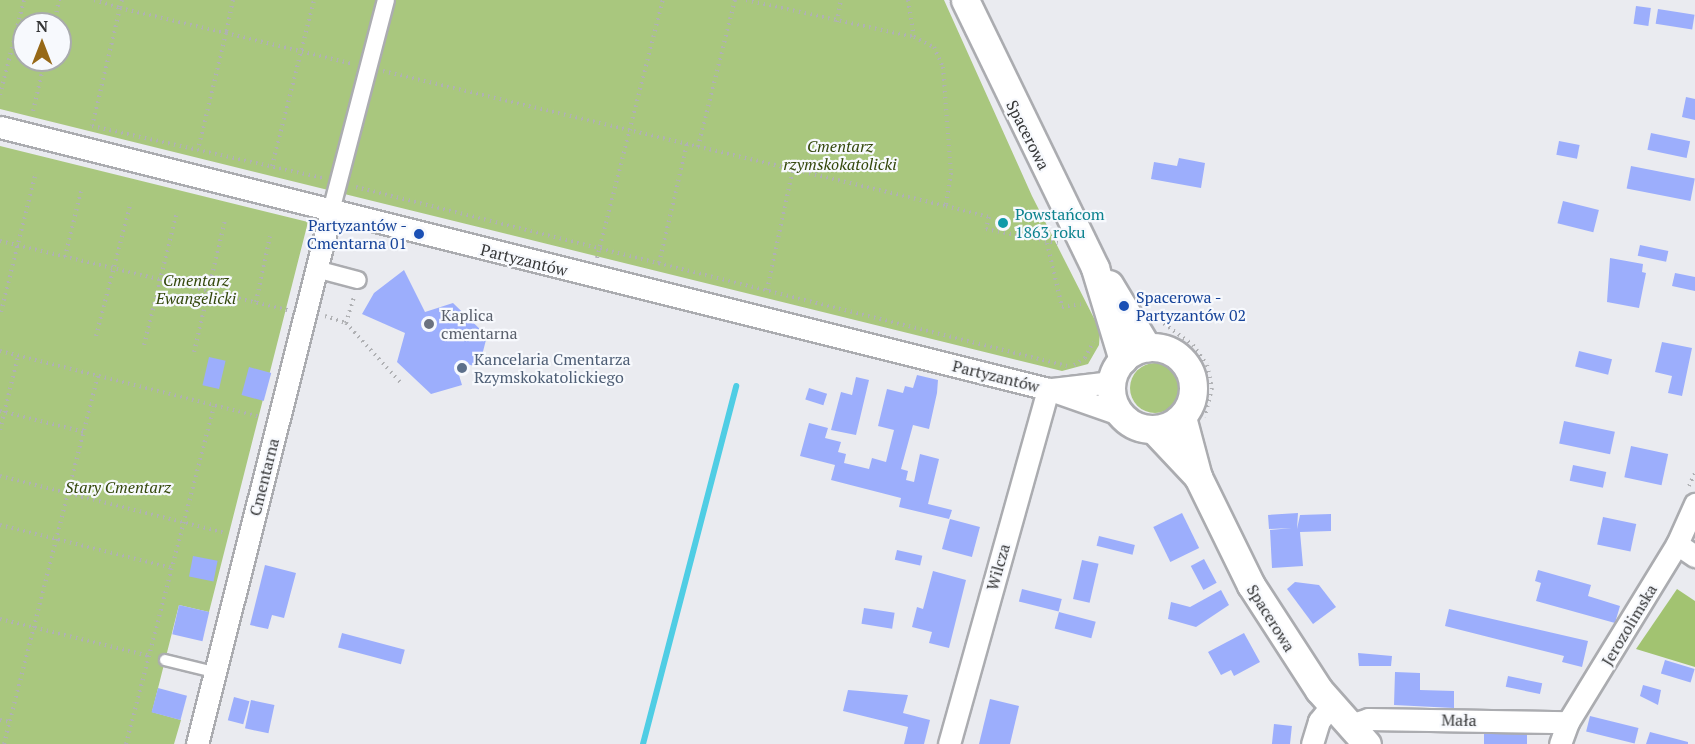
<!DOCTYPE html>
<html>
<head>
<meta charset="utf-8">
<style>
	body { margin:0 }
	#map { position:relative; width:1695px; height:744px; overflow:hidden; background:#eaebf0; font-family:"PT Serif",serif }
	div>[style] { position:absolute }
	[style*='--x'] { left:calc(var(--x)*1px); top:calc(var(--y)*1px); width:calc(var(--w)*1px); rotate:calc(var(--a)*1deg) }
	.green>* { inset:0; background:#a9c77e }
	.round { border-radius:50% }
	.forest>* { inset:0; background:#a2c371 }
	.stream>* { height:6px; margin:-3px; padding:0 3px; transform-origin:3px; border-radius:3px; background:#4fcde4 }
	.building>* { inset:0; background:#9caefc; transform-origin:0 0 }
	.path>* { height:4px; margin-top:-2px; transform-origin:0; background:repeating-linear-gradient(90deg,#b0b1b4 0 1.5px,transparent 0 6px) }
	.roads { filter:drop-shadow(2px 0 #abacb0) drop-shadow(-2px 0 #abacb0) drop-shadow(0 2px #abacb0) drop-shadow(0 -2px #abacb0) }
	.service>* { height:10px; margin:-5px; padding:0 5px; transform-origin:5px; border-radius:5px; background:#fff }
	.pedestrian>* { height:16px; margin:-8px; padding:0 8px; transform-origin:8px; border-radius:8px; background:#fff }
	.minor>* { height:21px; margin:-10.5px; padding:0 10.5px; transform-origin:10.5px; border-radius:10.5px; background:#fff }
	.tertiary>* { height:27px; margin:-13.5px; padding:0 13.5px; transform-origin:13.5px; border-radius:13.5px; background:#fff }
	.tertiary>.ring { margin:-13.5px; padding:0; box-sizing:content-box; background:none; border:27px solid #fff; border-radius:50% }
	.dots>* { width:16px; height:16px; translate:-50% -50%; box-sizing:border-box; border:3px solid #f7f9fd; border-radius:50% }
	span { translate:-50% -50%; white-space:nowrap; text-align:center; line-height:1.15; -webkit-text-stroke:4.5px #f7f9fd; paint-order:stroke }
	.street-label { font-size:16px; color:#343536 }
	.park-label { font-size:16px; color:#33470b; font-style:italic }
	.culture-label { font-size:16px; color:#0d838f }
	.left { translate:0 -50%; text-align:left }
	.transit-label { font-size:16px; color:#164399 }
	.right { translate:-100% -50%; text-align:right }
	.worship-label { font-size:16px; color:#5b616d }
	.service-label { font-size:16px; color:#4e5e75 }
	.north { position:absolute; left:12px; top:12px; width:60px; height:60px; box-sizing:border-box; background:#f7f9fd; border:2px solid #a9abad; border-radius:50%; rotate:0deg; font-size:16px; font-weight:700; line-height:24px; text-align:center; color:#343536 }
	.north::after { content:''; display:block; margin:auto; width:21px; height:27px; background:#966817; clip-path:polygon(50% 0,100% 100%,50% 72%,0 100%) }
</style>
</head>
<body>
<div id="map">
	<div class="green">
		<i style="clip-path:polygon(evenodd,0 0,944px 0,1032px 196px,1100px 330px,1099px 345px,1088px 364px,1062px 371px,0 109px,0 0,24px 24px,60px 24px,60px 60px,24px 60px,24px 24px)"></i>
		<i style="clip-path:polygon(0 146px,308px 222px,209px 612px,179px 605px,152px 712px,181px 720px,174px 744px,0 744px)"></i>
		<i class="round" style="left:1130px;top:363px;width:50px;height:50px"></i>
	</div>
	<div class="forest">
		<i style="clip-path:polygon(1677px 589px,1695px 601px,1695px 667px,1636px 649px)"></i>
	</div>
	<div class="stream">
		<i style="--x:643;--y:744;--w:370;--a:-75.4"></i>
	</div>
	<div class="building">
		<i style="left:1636px;top:6px;width:15px;height:18px;rotate:8deg"></i>
		<i style="left:1658px;top:9px;width:37px;height:15px;rotate:9deg"></i>
		<i style="clip-path:polygon(1686px 97px,1695px 99px,1695px 120px,1682px 117px)"></i>
		<i style="left:1651px;top:133px;width:40px;height:17px;rotate:12deg"></i>
		<i style="left:1559px;top:141px;width:21px;height:14px;rotate:11deg"></i>
		<i style="clip-path:polygon(1179px 158px,1205px 163px,1201px 188px,1151px 179px,1154px 162px,1177px 166px)"></i>
		<i style="left:1631px;top:166px;width:65px;height:23px;rotate:11deg"></i>
		<i style="left:1563px;top:201px;width:37px;height:23px;rotate:14deg"></i>
		<i style="left:1640px;top:245px;width:29px;height:11px;rotate:12deg"></i>
		<i style="clip-path:polygon(1610px 258px,1643px 264px,1642px 272px,1646px 273px,1639px 308px,1607px 302px)"></i>
		<i style="clip-path:polygon(404px 270px,425px 312px,453px 303px,487px 336px,479px 367px,466px 364px,458px 372px,462px 385px,431px 394px,397px 362px,405px 333px,362px 314px,374px 293px)"></i>
		<i style="clip-path:polygon(1675px 273px,1695px 277px,1695px 291px,1672px 286px)"></i>
		<i style="clip-path:polygon(1662px 342px,1692px 348px,1682px 396px,1668px 393px,1672px 376px,1655px 372px)"></i>
		<i style="left:1579px;top:351px;width:34px;height:16px;rotate:14deg"></i>
		<i style="left:209px;top:357px;width:17px;height:29px;rotate:13deg"></i>
		<i style="left:249px;top:367px;width:23px;height:29px;rotate:15deg"></i>
		<i style="clip-path:polygon(917px 375px,938px 380px,937px 393px,929px 429px,913px 425px,901px 469px,908px 471px,906px 480px,914px 482px,920px 454px,939px 459px,928px 504px,952px 510px,949px 519px,899px 507px,901px 498px,831px 480px,835px 465px,800px 456px,809px 423px,828px 428px,825px 438px,841px 442px,838px 452px,846px 454px,844px 463px,869px 469px,872px 458px,886px 462px,894px 430px,878px 426px,887px 389px,903px 393px,905px 386px,913px 388px)"></i>
		<i style="clip-path:polygon(856px 377px,869px 380px,856px 435px,831px 430px,841px 392px,852px 395px)"></i>
		<i style="left:809px;top:388px;width:19px;height:12px;rotate:18deg"></i>
		<i style="left:1564px;top:421px;width:52px;height:23px;rotate:12deg"></i>
		<i style="left:1631px;top:446px;width:38px;height:32px;rotate:12deg"></i>
		<i style="left:1573px;top:465px;width:34px;height:16px;rotate:12deg"></i>
		<i style="left:1182px;top:513px;width:39px;height:32px;rotate:64deg"></i>
		<i style="clip-path:polygon(1298px 513px,1297px 529px,1300px 515px,1331px 514px,1331px 531px,1300px 532px,1303px 566px,1272px 568px,1270px 530px,1292px 528px,1269px 529px,1268px 515px)"></i>
		<i style="left:1603px;top:517px;width:34px;height:28px;rotate:12deg"></i>
		<i style="left:950px;top:519px;width:31px;height:31px;rotate:15deg"></i>
		<i style="left:1099px;top:536px;width:37px;height:10px;rotate:14deg"></i>
		<i style="left:897px;top:550px;width:26px;height:10px;rotate:13deg"></i>
		<i style="left:193px;top:556px;width:25px;height:21px;rotate:11deg"></i>
		<i style="left:1204px;top:559px;width:27px;height:15px;rotate:62deg"></i>
		<i style="left:1082px;top:560px;width:17px;height:40px;rotate:13deg"></i>
		<i style="clip-path:polygon(265px 565px,296px 573px,284px 618px,272px 615px,268px 629px,250px 625px)"></i>
		<i style="clip-path:polygon(1538px 570px,1591px 585px,1588px 596px,1620px 606px,1615px 623px,1536px 601px,1541px 583px,1535px 581px)"></i>
		<i style="clip-path:polygon(933px 571px,966px 580px,949px 648px,929px 643px,932px 632px,912px 627px,917px 607px,923px 609px)"></i>
		<i style="clip-path:polygon(1295px 582px,1319px 585px,1336px 607px,1313px 624px,1287px 589px)"></i>
		<i style="left:1022px;top:589px;width:41px;height:13px;rotate:14deg"></i>
		<i style="clip-path:polygon(1221px 590px,1229px 605px,1196px 627px,1168px 619px,1171px 602px,1190px 607px)"></i>
		<i style="left:179px;top:605px;width:31px;height:30px;rotate:13deg"></i>
		<i style="left:864px;top:608px;width:31px;height:16px;rotate:9deg"></i>
		<i style="clip-path:polygon(1449px 609px,1588px 641px,1582px 667px,1562px 662px,1564px 656px,1445px 626px)"></i>
		<i style="left:1059px;top:612px;width:38px;height:17px;rotate:15deg"></i>
		<i style="left:342px;top:633px;width:65px;height:15px;rotate:15deg"></i>
		<i style="clip-path:polygon(1244px 633px,1260px 662px,1234px 676px,1231px 670px,1221px 675px,1208px 652px)"></i>
		<i style="clip-path:polygon(1358px 653px,1392px 656px,1391px 666px,1359px 666px)"></i>
		<i style="left:1665px;top:660px;width:31px;height:14px;rotate:17deg"></i>
		<i style="clip-path:polygon(1395px 672px,1420px 673px,1420px 690px,1454px 691px,1454px 708px,1394px 705px)"></i>
		<i style="left:1508px;top:676px;width:35px;height:11px;rotate:12deg"></i>
		<i style="clip-path:polygon(1643px 685px,1661px 690px,1658px 705px,1640px 696px)"></i>
		<i style="left:158px;top:688px;width:30px;height:25px;rotate:15deg"></i>
		<i style="clip-path:polygon(848px 690px,908px 695px,903px 713px,930px 720px,924px 744px,904px 744px,908px 727px,843px 711px)"></i>
		<i style="left:234px;top:697px;width:16px;height:24px;rotate:15deg"></i>
		<i style="clip-path:polygon(990px 699px,1019px 706px,1010px 744px,979px 744px)"></i>
		<i style="left:251px;top:700px;width:24px;height:29px;rotate:12deg"></i>
		<i style="left:1590px;top:716px;width:50px;height:16px;rotate:14deg"></i>
		<i style="left:1274px;top:724px;width:18px;height:20px;rotate:6deg"></i>
		<i style="clip-path:polygon(1650px 732px,1688px 742px,1688px 744px,1646px 744px)"></i>
		<i style="left:1484px;top:734px;width:43px;height:10px"></i>
	</div>
	<div class="path">
		<i style="--x:94;--y:0;--w:27;--a:17"></i>
		<i style="--x:120;--y:8;--w:121;--a:103.3"></i>
		<i style="--x:92;--y:126;--w:236;--a:12.7"></i>
		<i style="--x:122;--y:0;--w:8;--a:104"></i>
		<i style="--x:120;--y:8;--w:109;--a:13.3"></i>
		<i style="--x:226;--y:33;--w:120;--a:103.5"></i>
		<i style="--x:233;--y:0;--w:34;--a:102"></i>
		<i style="--x:226;--y:33;--w:131;--a:13.7"></i>
		<i style="--x:746;--y:0;--w:172;--a:12.4"></i>
		<i style="--x:914;--y:37;--w:22;--a:27"></i>
		<i style="--x:934;--y:47;--w:22;--a:66"></i>
		<i style="--x:943;--y:67;--w:106;--a:85.7"></i>
		<i style="--x:951;--y:173;--w:33;--a:99"></i>
		<i style="--x:908;--y:0;--w:37;--a:81"></i>
		<i style="--x:837;--y:22;--w:22;--a:-80"></i>
		<i style="--x:54;--y:24;--w:25;--a:-78"></i>
		<i style="--x:383;--y:71;--w:579;--a:13.48"></i>
		<i style="--x:946;--y:206;--w:44;--a:14.3"></i>
		<i style="--x:989;--y:217;--w:12;--a:104"></i>
		<i style="--x:986;--y:229;--w:73;--a:11"></i>
		<i style="--x:0;--y:95;--w:98;--a:-75.8"></i>
		<i style="--x:33;--y:111;--w:52;--a:-76.8"></i>
		<i style="--x:698;--y:147;--w:152;--a:-75.9"></i>
		<i style="--x:272;--y:166;--w:171;--a:-75.8"></i>
		<i style="--x:356;--y:187;--w:733;--a:14.13"></i>
		<i style="--x:0;--y:241;--w:296;--a:13.5"></i>
		<i style="--x:1047;--y:243;--w:66;--a:76.8"></i>
		<i style="--x:1062;--y:307;--w:19;--a:-9"></i>
		<i style="--x:65;--y:257;--w:68;--a:-76.4"></i>
		<i style="--x:597;--y:258;--w:266;--a:-75.7"></i>
		<i style="--x:659;--y:263;--w:122;--a:-76.8"></i>
		<i style="--x:767;--y:290;--w:124;--a:-77.9"></i>
		<i style="--x:256;--y:302;--w:67;--a:-78"></i>
		<i style="--x:1;--y:312;--w:140;--a:-76"></i>
		<i style="--x:325;--y:316;--w:22;--a:18"></i>
		<i style="--x:346;--y:323;--w:27;--a:-73"></i>
		<i style="--x:1159;--y:320;--w:42;--a:36.3"></i>
		<i style="--x:1193;--y:345;--w:24;--a:55"></i>
		<i style="--x:1207;--y:365;--w:24;--a:78"></i>
		<i style="--x:1212;--y:388;--w:30;--a:104"></i>
		<i style="--x:346;--y:323;--w:80;--a:47.5"></i>
		<i style="--x:96;--y:336;--w:138;--a:-75.4"></i>
		<i style="--x:144;--y:345;--w:137;--a:-76.1"></i>
		<i style="--x:0;--y:351;--w:268;--a:14.2"></i>
		<i style="--x:194;--y:352;--w:136;--a:-76.8"></i>
		<i style="--x:1074;--y:365;--w:13;--a:-32"></i>
		<i style="--x:1085;--y:358;--w:18;--a:-63"></i>
		<i style="--x:0;--y:411;--w:87;--a:14"></i>
		<i style="--x:0;--y:430;--w:76;--a:-76.3"></i>
		<i style="--x:0;--y:476;--w:232;--a:14.2"></i>
		<i style="--x:1689;--y:486;--w:14;--a:-65"></i>
		<i style="--x:0;--y:525;--w:177;--a:14"></i>
		<i style="--x:0;--y:619;--w:154;--a:13.9"></i>
		<i style="--x:0;--y:720;--w:10;--a:11"></i>
		<i style="--x:4;--y:744;--w:380;--a:-75.7"></i>
		<i style="--x:126;--y:744;--w:349;--a:-75.4"></i>
	</div>
	<div class="roads">
		<div class="service">
			<i style="--x:165;--y:660;--w:50;--a:13.8"></i>
		</div>
		<div class="pedestrian">
			<i style="--x:331;--y:211;--w:218;--a:-75.4"></i>
			<i style="--x:316;--y:269;--w:43;--a:14.7"></i>
		</div>
		<div class="minor">
			<i style="--x:0;--y:127;--w:1080;--a:14.04"></i>
			<i style="--x:1048;--y:389;--w:78;--a:19.4"></i>
			<i style="--x:1052;--y:389;--w:60;--a:-6.7"></i>
			<i style="--x:1677;--y:544;--w:22;--a:34"></i>
			<i style="--x:1350;--y:725;--w:19;--a:-18"></i>
			<i style="--x:1368;--y:719;--w:200;--a:0.9"></i>
			<i style="--x:197;--y:744;--w:550;--a:-75.89"></i>
			<i style="--x:949;--y:744;--w:369;--a:-74.4"></i>
			<i style="--x:1312;--y:744;--w:24;--a:-73"></i>
			<i style="--x:1319;--y:721;--w:21;--a:-51"></i>
			<i style="--x:1560;--y:744;--w:23;--a:-70"></i>
			<i style="--x:1568;--y:722;--w:209;--a:-58.5"></i>
			<i style="--x:1677;--y:544;--w:44;--a:-65.8"></i>
		</div>
		<div class="tertiary">
			<i style="--x:965;--y:0;--w:298;--a:64.1"></i>
			<i style="--x:1095;--y:268;--w:96;--a:73.1"></i>
			<i style="--x:1109;--y:284;--w:74;--a:58.9"></i>
			<i class="ring" style="left:1111px;top:347px;width:55px;height:55px"></i>
			<i style="--x:1182;--y:417;--w:62;--a:75.1"></i>
			<i style="--x:1198;--y:477;--w:120;--a:63.9"></i>
			<i style="--x:1251;--y:585;--w:125;--a:57.1"></i>
			<i style="--x:1319;--y:690;--w:72;--a:48.4"></i>
			<i style="--x:1153;--y:429;--w:66;--a:46.8"></i>
		</div>
	</div>
	<div class="dots">
		<i style="left:1003px;top:223px;background:#0f9aa8"></i>
		<i style="left:419px;top:234px;background:#1a4fb4"></i>
		<i style="left:1124px;top:306px;background:#1a4fb4"></i>
		<i style="left:429px;top:324px;background:#6b7280"></i>
		<i style="left:462px;top:368px;background:#5c6f8a"></i>
	</div>
	<div class="street-label">
		<span style="left:1028px;top:135px;rotate:63deg">Spacerowa</span>
		<span style="left:524px;top:260px;rotate:14deg">Partyzantów</span>
		<span style="left:996px;top:376px;rotate:14deg">Partyzantów</span>
		<span style="left:264px;top:477px;rotate:-76deg">Cmentarna</span>
		<span style="left:998px;top:567px;rotate:-74deg">Wilcza</span>
		<span style="left:1271px;top:618px;rotate:58deg">Spacerowa</span>
		<span style="left:1629px;top:625px;rotate:-59deg">Jerozolimska</span>
		<span style="left:1459px;top:720px;rotate:1deg">Mała</span>
	</div>
	<div class="park-label">
		<span style="left:840px;top:155px">Cmentarz<br>rzymskokatolicki</span>
		<span style="left:196px;top:289px">Cmentarz<br>Ewangelicki</span>
		<span style="left:118px;top:487px">Stary Cmentarz</span>
	</div>
	<div class="culture-label">
		<span class="left" style="left:1015px;top:223px">Powstańcom<br>1863 roku</span>
	</div>
	<div class="transit-label">
		<span class="right" style="left:407px;top:234px">Partyzantów -<br>Cmentarna 01</span>
		<span class="left" style="left:1136px;top:306px">Spacerowa -<br>Partyzantów 02</span>
	</div>
	<div class="worship-label">
		<span class="left" style="left:441px;top:324px">Kaplica<br>cmentarna</span>
	</div>
	<div class="service-label">
		<span class="left" style="left:474px;top:368px">Kancelaria Cmentarza<br>Rzymskokatolickiego</span>
	</div>
	<div class="north">N</div>
</div>
</body>
</html>
